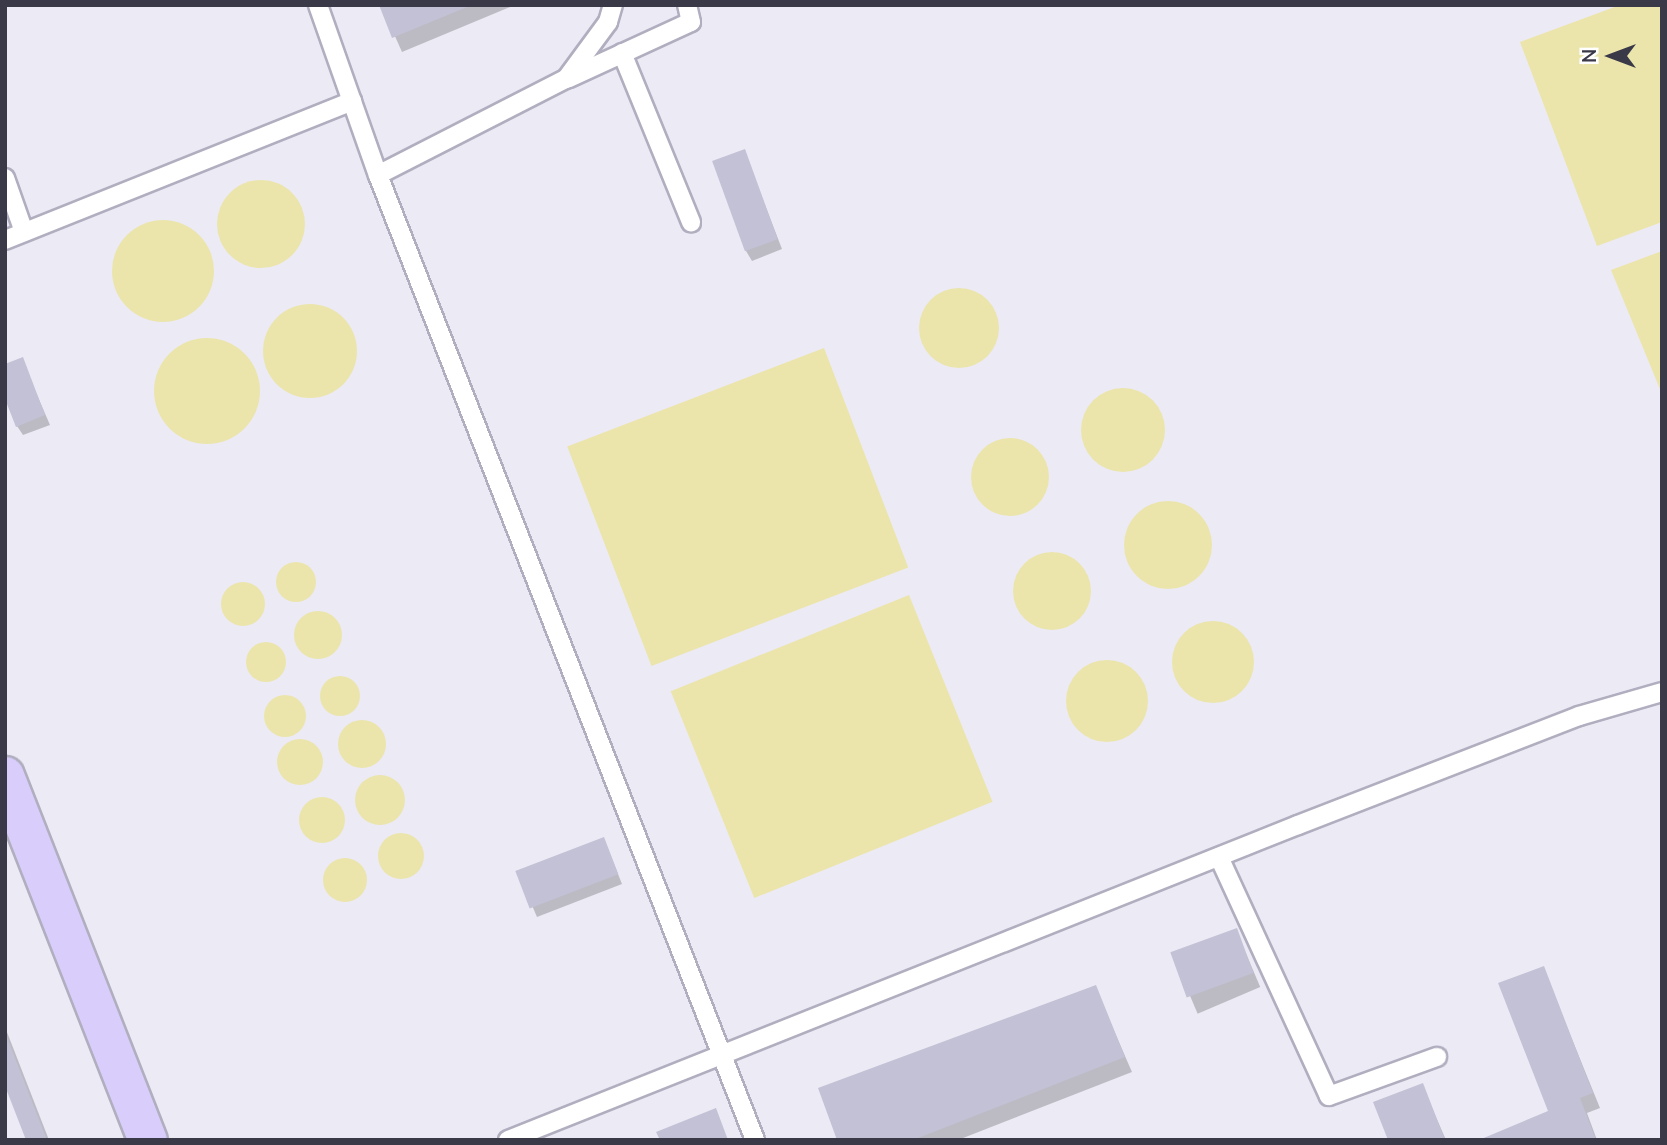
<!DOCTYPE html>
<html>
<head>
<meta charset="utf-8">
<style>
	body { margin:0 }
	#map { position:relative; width:1667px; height:1145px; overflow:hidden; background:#eceaf4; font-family:"Nunito Sans",sans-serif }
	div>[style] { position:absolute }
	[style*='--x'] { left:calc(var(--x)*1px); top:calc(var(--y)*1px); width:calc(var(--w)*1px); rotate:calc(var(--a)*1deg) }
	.water>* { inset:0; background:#ebe5ac; transform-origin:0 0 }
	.round { border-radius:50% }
	.shadow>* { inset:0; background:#0003; transform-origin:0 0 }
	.building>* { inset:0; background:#c2c1d5; transform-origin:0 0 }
	.roads { filter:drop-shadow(2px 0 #b0aebf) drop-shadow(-2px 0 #b0aebf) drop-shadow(0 2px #b0aebf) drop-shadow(0 -2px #b0aebf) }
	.lane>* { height:18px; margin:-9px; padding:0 9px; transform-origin:9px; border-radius:9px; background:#fff }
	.secondary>* { height:38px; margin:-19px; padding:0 19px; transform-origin:19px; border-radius:19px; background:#d9cefb }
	span { translate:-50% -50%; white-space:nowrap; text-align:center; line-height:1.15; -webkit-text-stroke:6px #fff; paint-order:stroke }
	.frame { position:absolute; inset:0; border:7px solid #3a3948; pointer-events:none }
	.north { position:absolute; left:1576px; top:21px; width:70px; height:70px; -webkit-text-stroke:5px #fff; paint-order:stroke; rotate:270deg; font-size:19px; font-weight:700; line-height:28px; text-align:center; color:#3a3948 }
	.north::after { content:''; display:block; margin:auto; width:24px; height:32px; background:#3a3948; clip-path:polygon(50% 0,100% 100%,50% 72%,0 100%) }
</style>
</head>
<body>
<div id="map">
	<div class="water">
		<i style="clip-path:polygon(1620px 5px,1662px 5px,1662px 222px,1597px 246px,1520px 42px)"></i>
		<i class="round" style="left:217px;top:180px;width:88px;height:88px"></i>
		<i class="round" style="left:112px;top:220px;width:102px;height:102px"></i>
		<i style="clip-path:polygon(1662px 251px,1662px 394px,1611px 270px)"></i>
		<i class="round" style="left:919px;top:288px;width:80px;height:80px"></i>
		<i class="round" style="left:263px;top:304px;width:94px;height:94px"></i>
		<i class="round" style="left:154px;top:338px;width:106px;height:106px"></i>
		<i style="left:824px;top:348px;width:235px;height:275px;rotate:69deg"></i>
		<i class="round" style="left:1081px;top:388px;width:84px;height:84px"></i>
		<i class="round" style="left:971px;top:438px;width:78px;height:78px"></i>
		<i class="round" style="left:1124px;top:501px;width:88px;height:88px"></i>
		<i class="round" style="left:1013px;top:552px;width:78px;height:78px"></i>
		<i class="round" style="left:276px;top:562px;width:40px;height:40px"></i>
		<i class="round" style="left:221px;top:582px;width:44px;height:44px"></i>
		<i style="left:909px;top:595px;width:223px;height:257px;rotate:68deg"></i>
		<i class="round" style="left:294px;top:611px;width:48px;height:48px"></i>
		<i class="round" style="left:1172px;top:621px;width:82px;height:82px"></i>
		<i class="round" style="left:246px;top:642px;width:40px;height:40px"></i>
		<i class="round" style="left:1066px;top:660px;width:82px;height:82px"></i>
		<i class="round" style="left:320px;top:676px;width:40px;height:40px"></i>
		<i class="round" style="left:264px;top:695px;width:42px;height:42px"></i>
		<i class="round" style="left:338px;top:720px;width:48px;height:48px"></i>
		<i class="round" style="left:277px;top:739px;width:46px;height:46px"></i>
		<i class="round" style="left:355px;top:775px;width:50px;height:50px"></i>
		<i class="round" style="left:299px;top:797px;width:46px;height:46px"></i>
		<i class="round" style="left:378px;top:833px;width:46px;height:46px"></i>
		<i class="round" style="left:323px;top:858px;width:44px;height:44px"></i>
	</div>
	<div class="shadow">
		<i style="clip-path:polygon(381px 5px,515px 5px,402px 52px)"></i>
		<i style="clip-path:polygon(744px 151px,782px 249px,752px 261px,746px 251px)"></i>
		<i style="clip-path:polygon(22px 360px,50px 425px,23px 435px,17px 426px)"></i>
		<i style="clip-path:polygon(608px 849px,622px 884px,537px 917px,518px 873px)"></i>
		<i style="left:1236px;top:930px;width:62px;height:68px;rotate:67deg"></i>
		<i style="clip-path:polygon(1543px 968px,1600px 1108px,1587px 1113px,1597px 1140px,1483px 1140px,1550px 1112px)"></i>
		<i style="clip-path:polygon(1095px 987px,1132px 1072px,958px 1140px,839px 1140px)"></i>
		<i style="clip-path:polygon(5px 1027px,49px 1140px,28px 1140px,5px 1081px)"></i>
		<i style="clip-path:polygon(1422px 1085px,1446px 1140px,1390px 1140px)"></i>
	</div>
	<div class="building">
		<i style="clip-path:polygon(379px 5px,472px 5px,392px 38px)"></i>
		<i style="left:745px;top:149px;width:96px;height:35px;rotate:70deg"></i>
		<i style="clip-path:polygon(23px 357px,45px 415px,16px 427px,5px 399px,5px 364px)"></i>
		<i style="left:604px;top:837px;width:40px;height:95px;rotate:69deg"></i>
		<i style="left:1237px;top:928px;width:48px;height:71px;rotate:70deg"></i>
		<i style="clip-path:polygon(1544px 966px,1593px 1093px,1580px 1098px,1596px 1140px,1479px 1140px,1548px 1111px,1498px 983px)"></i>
		<i style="clip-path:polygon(1096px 985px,1125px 1057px,913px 1140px,837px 1140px,818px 1088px)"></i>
		<i style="clip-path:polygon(5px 1032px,47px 1140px,26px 1140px,5px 1086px)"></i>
		<i style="clip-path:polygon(1423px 1083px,1445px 1140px,1388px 1140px,1373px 1102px)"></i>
		<i style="clip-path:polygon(716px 1108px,728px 1140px,660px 1140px,656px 1132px)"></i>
	</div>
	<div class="roads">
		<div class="lane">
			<i style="--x:318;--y:5;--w:180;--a:70.6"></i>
			<i style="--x:378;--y:175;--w:1036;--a:68.66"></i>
			<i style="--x:622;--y:53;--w:183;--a:67.8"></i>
			<i style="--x:569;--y:78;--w:134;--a:-24.7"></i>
			<i style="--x:691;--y:22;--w:17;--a:-103"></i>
			<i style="--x:378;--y:175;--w:211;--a:-27.1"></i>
			<i style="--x:566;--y:79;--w:71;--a:-53.6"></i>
			<i style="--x:608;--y:22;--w:18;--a:-74"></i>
			<i style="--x:5;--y:178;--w:57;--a:70.6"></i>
			<i style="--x:5;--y:240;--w:374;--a:-21.8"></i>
			<i style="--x:1219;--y:857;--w:263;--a:65.3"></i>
			<i style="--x:1329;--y:1096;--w:115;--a:-19.9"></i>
			<i style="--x:508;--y:1140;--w:850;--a:-21.74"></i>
			<i style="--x:1298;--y:825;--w:301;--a:-21.2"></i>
			<i style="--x:1579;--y:716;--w:86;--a:-16.1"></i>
		</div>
		<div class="secondary">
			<i style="--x:5;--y:776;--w:391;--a:68.6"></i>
		</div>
	</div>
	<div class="frame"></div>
	<div class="north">N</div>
</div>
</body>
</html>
